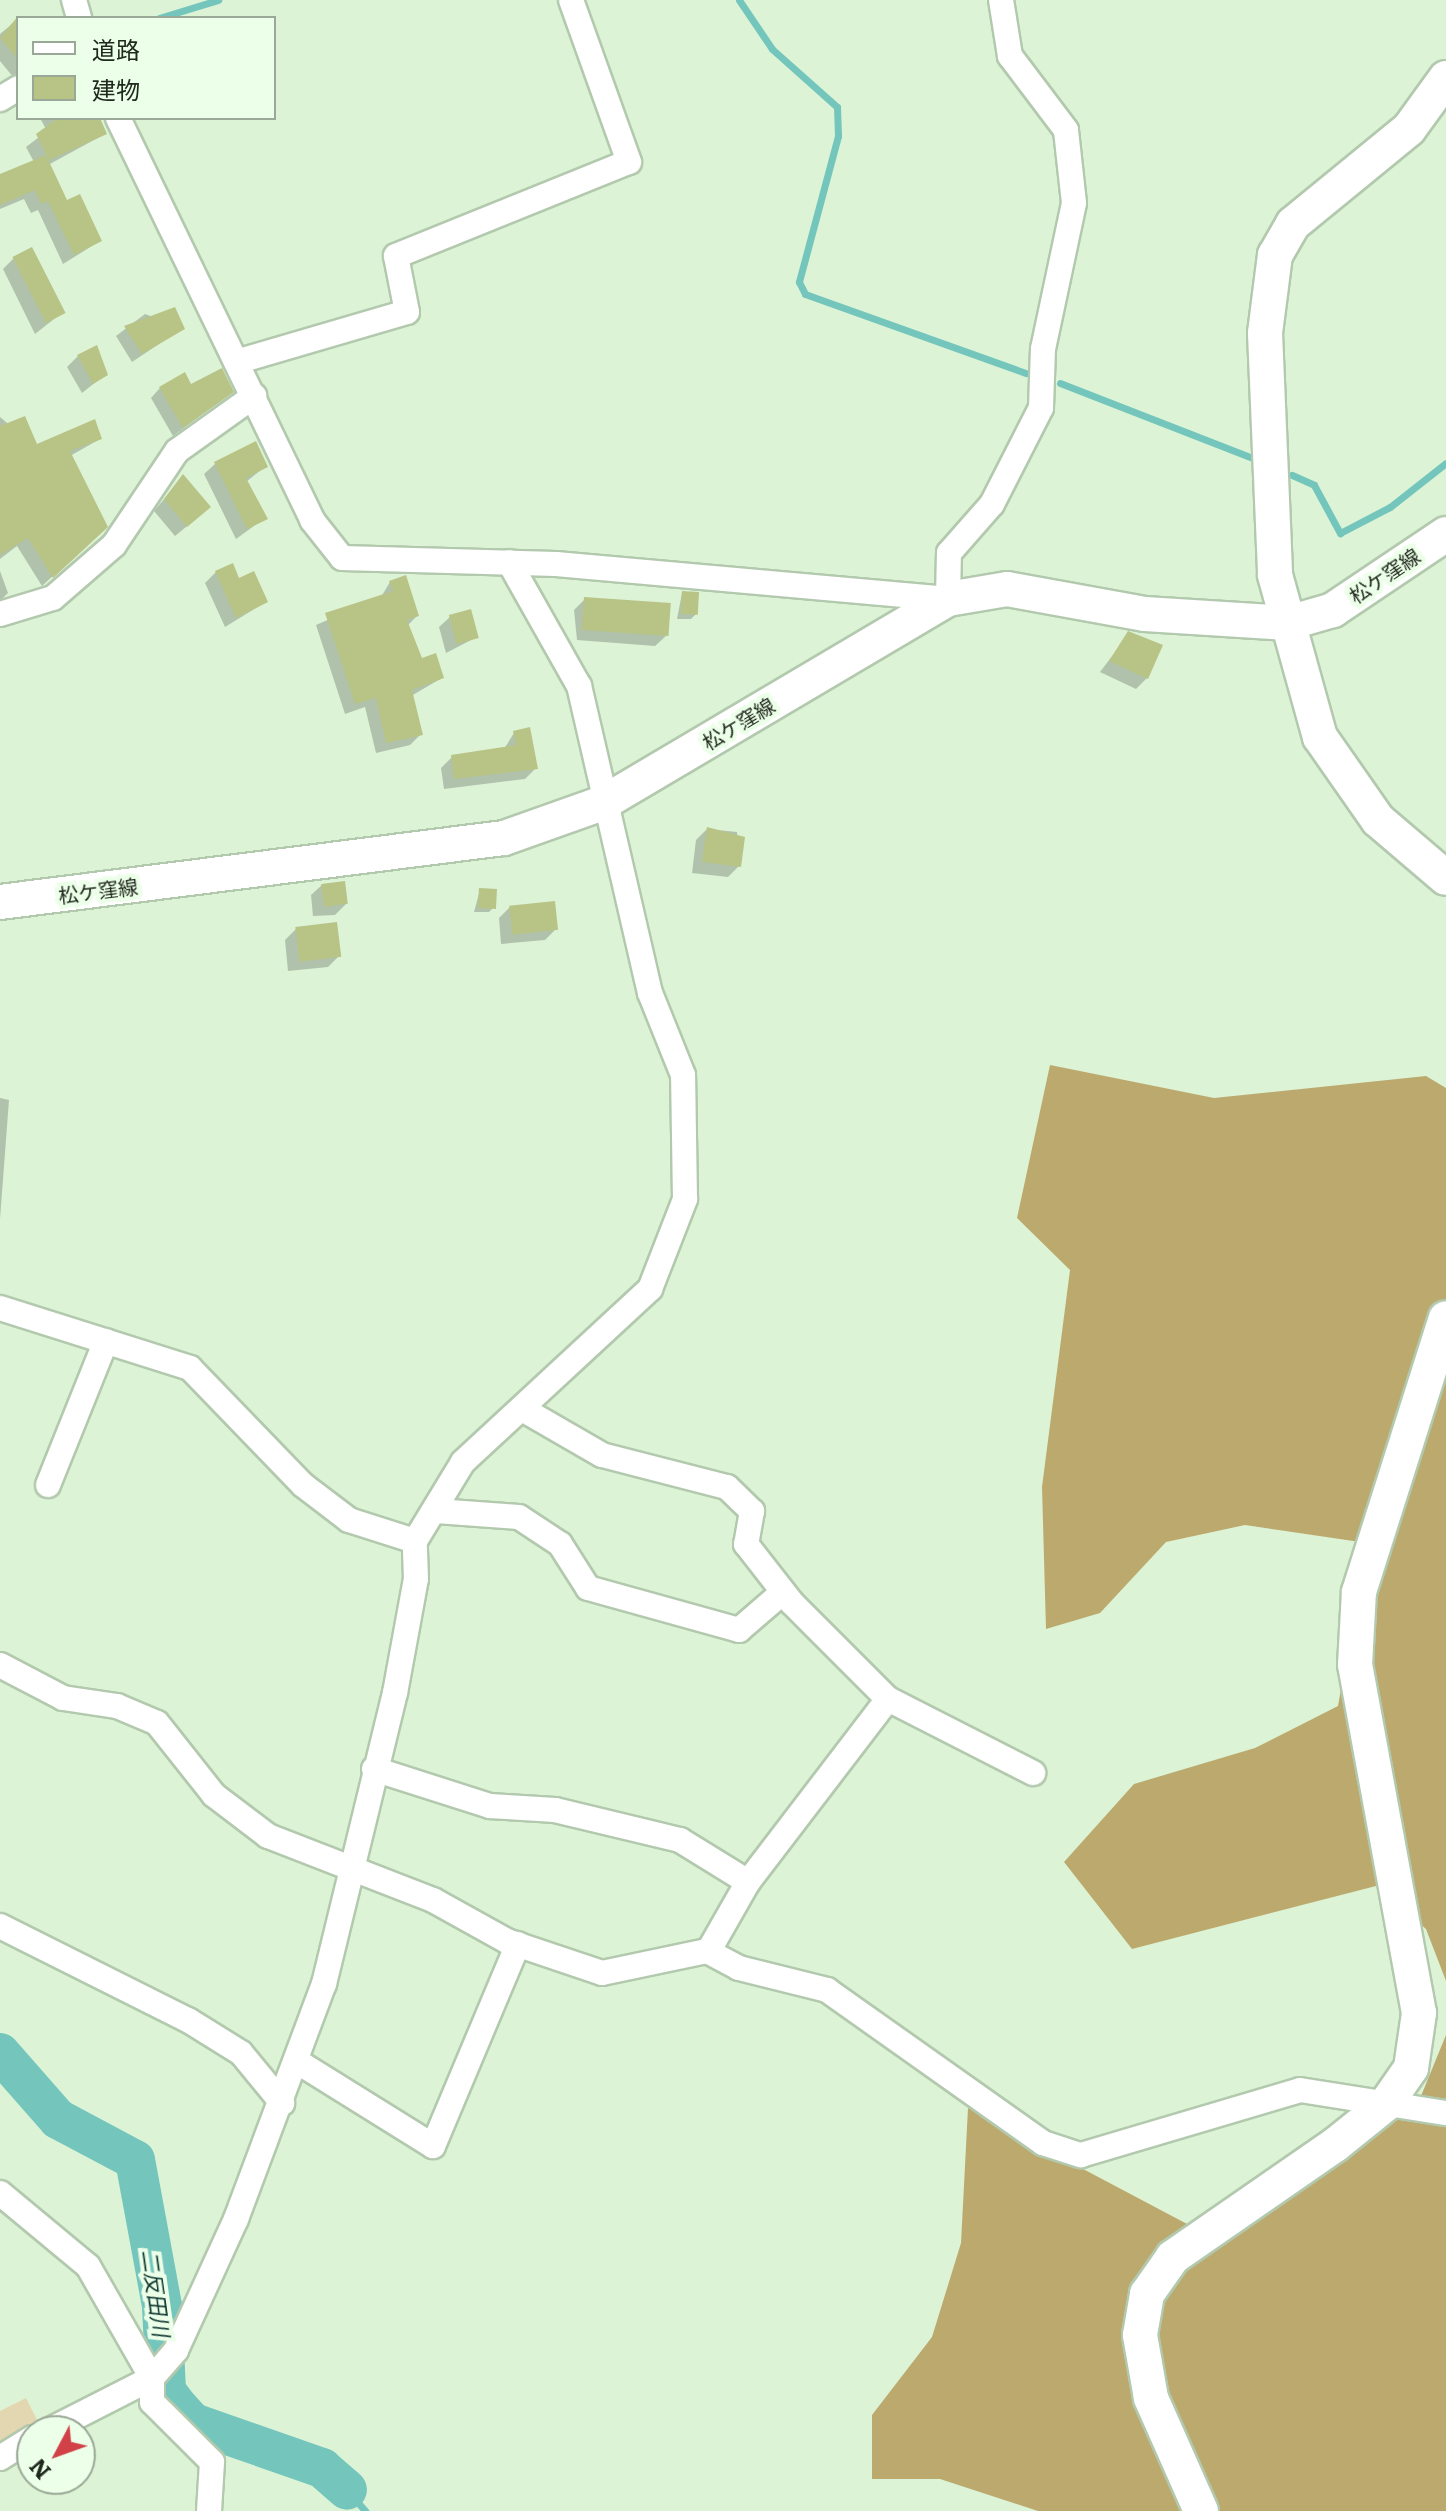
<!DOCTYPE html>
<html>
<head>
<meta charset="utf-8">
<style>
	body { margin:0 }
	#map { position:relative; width:1446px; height:2511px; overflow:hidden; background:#dcf3d6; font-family:Literata,"Noto Sans JP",serif }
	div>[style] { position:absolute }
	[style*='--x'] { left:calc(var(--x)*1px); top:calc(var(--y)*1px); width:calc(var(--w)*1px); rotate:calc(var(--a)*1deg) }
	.green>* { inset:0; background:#e3d7b2 }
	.forest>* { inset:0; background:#bca96e }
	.shadow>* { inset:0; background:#0003 }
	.stream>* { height:7px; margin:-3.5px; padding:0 3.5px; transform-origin:3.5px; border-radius:3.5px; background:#74c6bd }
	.river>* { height:40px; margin:-20px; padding:0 20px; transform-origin:20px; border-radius:20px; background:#74c6bd }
	.building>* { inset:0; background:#b8c386; transform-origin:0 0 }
	.roads { filter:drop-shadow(2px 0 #b3c9ae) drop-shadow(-2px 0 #b3c9ae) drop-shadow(0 2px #b3c9ae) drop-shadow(0 -2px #b3c9ae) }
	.street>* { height:24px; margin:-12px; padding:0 12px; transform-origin:12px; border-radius:12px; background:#fff }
	.secondary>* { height:34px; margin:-17px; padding:0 17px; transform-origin:17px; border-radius:17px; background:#fff }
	span { translate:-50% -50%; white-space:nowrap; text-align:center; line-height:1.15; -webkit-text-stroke:8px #ecffe8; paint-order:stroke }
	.street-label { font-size:20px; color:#20291e }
	.water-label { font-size:22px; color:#0e3632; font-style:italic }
	.legend { position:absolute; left:16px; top:16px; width:260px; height:104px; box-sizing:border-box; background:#ecffe8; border:2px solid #9aa997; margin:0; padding:10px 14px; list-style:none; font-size:24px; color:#20291e }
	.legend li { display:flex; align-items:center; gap:16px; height:40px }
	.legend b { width:40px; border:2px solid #9aa997 }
	.north { position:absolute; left:16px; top:2415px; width:80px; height:80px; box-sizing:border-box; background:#ecffe8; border:2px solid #9aa997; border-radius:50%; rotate:229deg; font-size:22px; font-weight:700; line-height:32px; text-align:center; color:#20291e }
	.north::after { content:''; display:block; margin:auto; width:28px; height:36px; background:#d14147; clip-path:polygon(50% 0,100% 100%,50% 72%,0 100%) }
</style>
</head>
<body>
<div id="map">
	<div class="green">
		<i style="clip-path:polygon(26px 2398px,37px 2420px,0 2441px,0 2411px)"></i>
	</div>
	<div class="forest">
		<i style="clip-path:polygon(1050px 1065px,1214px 1098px,1426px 1076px,1446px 1088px,1446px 1981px,1426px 1929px,1376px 1886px,1132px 1949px,1064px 1862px,1134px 1784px,1255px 1748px,1338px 1706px,1367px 1543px,1245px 1525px,1166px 1542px,1100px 1613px,1046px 1629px,1042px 1487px,1070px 1270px,1017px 1218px)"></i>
		<i style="clip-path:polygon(1446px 2035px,1446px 2511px,1038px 2511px,940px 2479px,872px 2479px,872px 2415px,932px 2337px,961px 2243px,968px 2108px,1189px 2225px,1325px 2166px,1421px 2096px)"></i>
	</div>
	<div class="shadow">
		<i style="clip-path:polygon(18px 19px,18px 83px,0 61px,0 34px)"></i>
		<i style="clip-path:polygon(40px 118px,98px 118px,105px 134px,48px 165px,66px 203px,100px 241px,63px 264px,38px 210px,31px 213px,24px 199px,0 209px,0 194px,34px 162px,26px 147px,47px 131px)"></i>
		<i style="clip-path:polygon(14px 258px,63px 312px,35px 334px,3px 269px)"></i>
		<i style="clip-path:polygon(145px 314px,183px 328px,132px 362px,116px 336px)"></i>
		<i style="clip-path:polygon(78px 356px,106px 374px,82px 393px,67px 367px)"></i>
		<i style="clip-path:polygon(191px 387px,231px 392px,173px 436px,151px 398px,160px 388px)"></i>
		<i style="clip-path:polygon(0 417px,36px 447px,100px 439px,70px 456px,95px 537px,42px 586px,17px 546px,0 559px)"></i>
		<i style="clip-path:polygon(215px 464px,266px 466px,246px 482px,265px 518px,236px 539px,204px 474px)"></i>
		<i style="clip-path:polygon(183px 477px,197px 518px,175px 536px,154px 511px)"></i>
		<i style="clip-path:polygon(0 571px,8px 593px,0 601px)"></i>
		<i style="clip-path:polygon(216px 572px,238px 580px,266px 602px,225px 627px,205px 583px)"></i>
		<i style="clip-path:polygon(390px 582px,417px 616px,407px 626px,421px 661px,442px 678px,411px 696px,421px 734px,410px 745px,376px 753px,365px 707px,345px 714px,316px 625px,381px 597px)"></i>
		<i style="clip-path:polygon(682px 593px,696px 614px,691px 619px,677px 619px)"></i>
		<i style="clip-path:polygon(585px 599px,666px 636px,655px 646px,577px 640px,574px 610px)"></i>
		<i style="clip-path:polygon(450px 617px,477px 637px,446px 653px,439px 627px)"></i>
		<i style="clip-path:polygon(1129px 634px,1147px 678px,1136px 689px,1100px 672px)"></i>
		<i style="clip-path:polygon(514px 733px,536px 768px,525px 779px,444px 789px,441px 768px,452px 757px,504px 749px)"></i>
		<i style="clip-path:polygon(707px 829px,737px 832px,739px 866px,728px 877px,692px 873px,696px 840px)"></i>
		<i style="clip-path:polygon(322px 885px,346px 904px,335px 915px,313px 916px,311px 895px)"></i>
		<i style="clip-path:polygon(480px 890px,494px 907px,489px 912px,474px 912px)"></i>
		<i style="clip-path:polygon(510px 907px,556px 929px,545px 940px,501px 944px,499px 918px)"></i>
		<i style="clip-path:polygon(296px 929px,338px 957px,328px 967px,288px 971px,285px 940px)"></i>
		<i style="clip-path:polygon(0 1098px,9px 1100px,0 1219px)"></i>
	</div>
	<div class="stream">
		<i style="--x:739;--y:0;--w:59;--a:56"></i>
		<i style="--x:772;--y:49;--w:87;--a:41.7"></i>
		<i style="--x:837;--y:107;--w:29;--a:88"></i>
		<i style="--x:838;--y:136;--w:151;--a:105"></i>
		<i style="--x:799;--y:282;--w:13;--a:63"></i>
		<i style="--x:805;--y:294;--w:235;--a:19.7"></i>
		<i style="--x:159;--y:18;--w:62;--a:-17"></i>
		<i style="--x:1060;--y:383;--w:206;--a:21.3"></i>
		<i style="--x:1292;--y:475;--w:24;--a:24"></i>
		<i style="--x:1314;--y:485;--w:55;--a:61.6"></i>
		<i style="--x:1340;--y:533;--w:56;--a:-27.5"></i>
		<i style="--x:1390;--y:507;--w:71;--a:-38.2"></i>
		<i style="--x:347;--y:2490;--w:28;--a:49"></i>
	</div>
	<div class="river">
		<i style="--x:0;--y:2053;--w:88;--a:48.7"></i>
		<i style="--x:58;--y:2119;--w:87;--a:28"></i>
		<i style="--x:135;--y:2160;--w:148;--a:79.5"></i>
		<i style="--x:162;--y:2306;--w:85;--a:87.3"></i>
		<i style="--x:166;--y:2391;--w:21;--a:53"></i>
		<i style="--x:179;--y:2408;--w:21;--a:47"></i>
		<i style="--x:193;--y:2423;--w:137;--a:19.2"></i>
		<i style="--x:322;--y:2468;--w:33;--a:41"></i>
	</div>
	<div class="building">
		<i style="clip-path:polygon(18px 16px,18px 59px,0 38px)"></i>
		<i style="clip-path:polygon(58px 118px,100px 118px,107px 134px,49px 160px,36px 134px)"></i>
		<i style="clip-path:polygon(46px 155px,67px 200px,80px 194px,102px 241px,74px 255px,48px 201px,41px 204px,35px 190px,0 205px,0 174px)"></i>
		<i style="left:32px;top:247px;width:74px;height:22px;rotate:63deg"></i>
		<i style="clip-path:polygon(175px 307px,185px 329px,142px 354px,124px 326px)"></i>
		<i style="clip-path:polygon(97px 345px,108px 375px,93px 384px,77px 355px)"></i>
		<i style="clip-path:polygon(222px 368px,234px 392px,183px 428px,159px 387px,185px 372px,191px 384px)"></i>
		<i style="clip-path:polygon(25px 416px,37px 444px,95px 419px,102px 439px,70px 451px,108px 527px,53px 578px,28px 538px,0 555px,0 426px)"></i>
		<i style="clip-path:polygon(256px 441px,268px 467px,246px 478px,268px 519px,247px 529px,214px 462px)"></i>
		<i style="clip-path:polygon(183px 474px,211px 507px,187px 527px,164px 499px)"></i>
		<i style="clip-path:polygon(233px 563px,239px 578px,254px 571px,268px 602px,236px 618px,215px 571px)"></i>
		<i style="clip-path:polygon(406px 575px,419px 616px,407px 620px,422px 658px,436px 653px,444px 678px,412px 690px,423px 735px,386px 743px,376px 698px,355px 704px,325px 613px,393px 591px,389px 581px)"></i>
		<i style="left:682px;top:591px;width:17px;height:23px;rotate:3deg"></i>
		<i style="left:584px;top:597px;width:87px;height:33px;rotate:4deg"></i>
		<i style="left:471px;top:609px;width:30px;height:23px;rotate:75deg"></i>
		<i style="clip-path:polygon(1128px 631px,1163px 645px,1148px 679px,1109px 661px)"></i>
		<i style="clip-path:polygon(530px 727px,538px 769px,454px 779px,451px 755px,516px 745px,513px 731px)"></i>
		<i style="clip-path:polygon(707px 827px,745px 837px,741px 867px,702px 862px)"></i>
		<i style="left:345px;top:881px;width:23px;height:24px;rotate:83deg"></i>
		<i style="left:479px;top:888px;width:18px;height:20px;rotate:3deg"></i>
		<i style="left:555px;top:901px;width:29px;height:46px;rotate:84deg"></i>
		<i style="left:337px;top:922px;width:35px;height:42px;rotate:83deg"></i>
	</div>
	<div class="roads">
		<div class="street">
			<i style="--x:74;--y:0;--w:19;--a:74"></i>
			<i style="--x:0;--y:99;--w:21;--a:-31"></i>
			<i style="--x:118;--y:118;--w:446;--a:64.2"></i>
			<i style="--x:312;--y:520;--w:48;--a:51.7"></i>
			<i style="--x:342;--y:558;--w:214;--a:1.6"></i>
			<i style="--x:556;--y:564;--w:394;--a:5.1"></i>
			<i style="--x:948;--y:599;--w:46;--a:-88.8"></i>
			<i style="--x:949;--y:553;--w:65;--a:-48.7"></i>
			<i style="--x:992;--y:504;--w:108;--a:-63"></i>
			<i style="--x:1041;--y:408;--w:59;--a:-88.1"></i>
			<i style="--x:1043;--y:349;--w:149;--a:-78"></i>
			<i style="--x:1074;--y:203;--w:73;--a:-96.3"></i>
			<i style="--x:1066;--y:130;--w:93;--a:-127.1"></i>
			<i style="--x:1010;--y:56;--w:57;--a:-99.1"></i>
			<i style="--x:236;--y:362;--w:178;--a:-16.3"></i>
			<i style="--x:407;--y:312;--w:57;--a:-101.1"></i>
			<i style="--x:396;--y:256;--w:251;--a:-22"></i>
			<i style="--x:629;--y:162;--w:172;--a:-109.7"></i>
			<i style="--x:0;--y:614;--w:55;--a:-16.8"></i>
			<i style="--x:53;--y:598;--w:81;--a:-41"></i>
			<i style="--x:114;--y:545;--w:113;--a:-56.2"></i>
			<i style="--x:177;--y:451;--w:95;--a:-35.5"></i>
			<i style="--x:0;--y:1308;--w:199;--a:17.5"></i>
			<i style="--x:190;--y:1368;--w:163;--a:46"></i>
			<i style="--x:303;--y:1485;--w:58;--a:37.3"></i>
			<i style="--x:349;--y:1520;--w:69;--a:17.7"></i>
			<i style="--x:524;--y:1410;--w:90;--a:30"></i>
			<i style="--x:602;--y:1455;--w:129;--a:14.4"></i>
			<i style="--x:727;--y:1487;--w:35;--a:44"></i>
			<i style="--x:752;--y:1511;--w:34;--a:100"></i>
			<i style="--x:746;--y:1544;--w:75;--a:52.1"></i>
			<i style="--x:792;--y:1603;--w:136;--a:45"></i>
			<i style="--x:888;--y:1699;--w:163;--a:27"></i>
			<i style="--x:48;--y:1485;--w:155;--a:-68.1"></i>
			<i style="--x:436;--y:1511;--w:83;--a:4.1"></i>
			<i style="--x:519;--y:1517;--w:49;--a:33.4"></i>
			<i style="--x:560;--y:1544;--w:52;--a:57.5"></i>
			<i style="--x:588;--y:1588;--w:157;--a:15.5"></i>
			<i style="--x:739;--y:1630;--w:58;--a:-40.8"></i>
			<i style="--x:0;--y:1665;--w:71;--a:27.6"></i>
			<i style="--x:63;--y:1698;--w:55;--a:8.4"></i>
			<i style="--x:117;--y:1706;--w:43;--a:23"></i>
			<i style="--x:157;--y:1723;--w:92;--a:51.6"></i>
			<i style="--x:214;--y:1795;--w:68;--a:37.2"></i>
			<i style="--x:268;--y:1836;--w:177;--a:21.2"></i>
			<i style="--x:433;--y:1900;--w:85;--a:29"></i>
			<i style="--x:507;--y:1941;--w:100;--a:18.6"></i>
			<i style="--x:602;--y:1973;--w:107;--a:-11.8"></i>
			<i style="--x:707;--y:1951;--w:36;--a:28"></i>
			<i style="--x:739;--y:1968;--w:91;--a:14"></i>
			<i style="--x:827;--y:1990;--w:265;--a:35.3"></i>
			<i style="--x:1043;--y:2143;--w:40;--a:18"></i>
			<i style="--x:1081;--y:2155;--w:228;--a:-16.5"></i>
			<i style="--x:1300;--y:2090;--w:148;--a:9"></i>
			<i style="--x:374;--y:1769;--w:122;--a:17.7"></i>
			<i style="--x:490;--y:1806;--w:65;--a:3.5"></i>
			<i style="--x:555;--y:1810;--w:129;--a:13.5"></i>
			<i style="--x:680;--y:1840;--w:80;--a:31.7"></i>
			<i style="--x:0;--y:1926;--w:210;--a:26.6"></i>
			<i style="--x:188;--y:2020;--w:62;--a:31.9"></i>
			<i style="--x:241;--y:2053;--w:65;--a:50.6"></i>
			<i style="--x:708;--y:1952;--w:81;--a:-60.3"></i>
			<i style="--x:748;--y:1882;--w:230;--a:-52.6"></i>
			<i style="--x:298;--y:2062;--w:159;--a:31.9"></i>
			<i style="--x:433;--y:2146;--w:219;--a:-67.2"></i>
			<i style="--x:0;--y:2193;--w:114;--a:39.7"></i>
			<i style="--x:88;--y:2266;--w:129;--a:60.3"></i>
			<i style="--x:152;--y:2378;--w:24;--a:90"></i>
			<i style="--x:152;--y:2402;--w:85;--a:45"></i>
			<i style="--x:212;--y:2462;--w:49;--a:93.5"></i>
			<i style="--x:48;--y:2431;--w:117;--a:-27"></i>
			<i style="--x:152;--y:2378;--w:37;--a:-49"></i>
			<i style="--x:176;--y:2350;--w:144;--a:-65.4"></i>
			<i style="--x:236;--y:2219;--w:251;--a:-69.5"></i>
			<i style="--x:324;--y:1984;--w:300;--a:-76.3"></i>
			<i style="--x:395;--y:1693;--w:116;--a:-79.6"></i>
			<i style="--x:416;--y:1579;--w:38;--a:-92"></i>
			<i style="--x:415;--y:1541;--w:92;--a:-58.7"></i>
			<i style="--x:463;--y:1462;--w:255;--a:-42.8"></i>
			<i style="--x:650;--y:1289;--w:97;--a:-68.7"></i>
			<i style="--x:685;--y:1199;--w:124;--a:-90.9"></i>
			<i style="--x:683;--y:1075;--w:88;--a:-111.9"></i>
			<i style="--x:650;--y:993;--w:315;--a:-103"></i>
			<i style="--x:579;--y:686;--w:142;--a:-119.4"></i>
			<i style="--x:0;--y:2458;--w:38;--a:-32"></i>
		</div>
		<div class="secondary">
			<i style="--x:1446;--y:78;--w:63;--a:126"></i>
			<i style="--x:1409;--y:129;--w:150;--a:140.7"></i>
			<i style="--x:1293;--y:224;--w:36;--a:120"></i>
			<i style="--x:1275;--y:255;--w:79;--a:97.3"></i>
			<i style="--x:1265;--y:333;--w:242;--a:87.6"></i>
			<i style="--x:1275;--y:575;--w:168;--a:74.5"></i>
			<i style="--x:1320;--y:737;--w:101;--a:55.1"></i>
			<i style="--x:1378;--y:820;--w:89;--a:40.5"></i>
			<i style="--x:0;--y:902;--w:508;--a:-7.24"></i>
			<i style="--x:504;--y:838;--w:105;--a:-19.5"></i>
			<i style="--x:603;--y:803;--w:401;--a:-30.6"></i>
			<i style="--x:948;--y:599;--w:60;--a:-9.6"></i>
			<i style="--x:1007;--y:589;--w:140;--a:10.3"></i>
			<i style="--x:1145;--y:614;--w:143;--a:3.6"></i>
			<i style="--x:1288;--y:623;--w:47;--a:-16.1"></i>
			<i style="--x:1333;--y:610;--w:136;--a:-33.9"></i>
			<i style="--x:1201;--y:2511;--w:124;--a:-113.9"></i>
			<i style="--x:1151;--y:2398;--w:64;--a:-99.9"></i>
			<i style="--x:1140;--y:2335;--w:42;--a:-80.3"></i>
			<i style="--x:1147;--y:2294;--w:45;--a:-54.9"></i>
			<i style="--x:1173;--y:2257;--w:197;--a:-34.7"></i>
			<i style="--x:1335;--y:2145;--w:65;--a:-38.8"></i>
			<i style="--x:1386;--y:2104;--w:44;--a:-55.2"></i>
			<i style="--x:1411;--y:2068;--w:56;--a:-81.7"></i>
			<i style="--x:1419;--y:2013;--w:354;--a:-100.4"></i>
			<i style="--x:1355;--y:1665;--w:73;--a:-86.9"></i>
			<i style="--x:1359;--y:1592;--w:287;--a:-72.4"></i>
		</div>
	</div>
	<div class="street-label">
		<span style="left:1384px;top:575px;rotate:-34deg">松ケ窪線</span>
		<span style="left:738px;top:723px;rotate:-31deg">松ケ窪線</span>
		<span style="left:98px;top:890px;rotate:-7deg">松ケ窪線</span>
	</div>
	<div class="water-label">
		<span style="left:157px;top:2293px;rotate:82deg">二反田川</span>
	</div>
	<ul class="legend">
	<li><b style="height:10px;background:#fff"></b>道路</li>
	<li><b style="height:22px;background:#b8c386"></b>建物</li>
	</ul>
	<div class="north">N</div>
</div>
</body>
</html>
